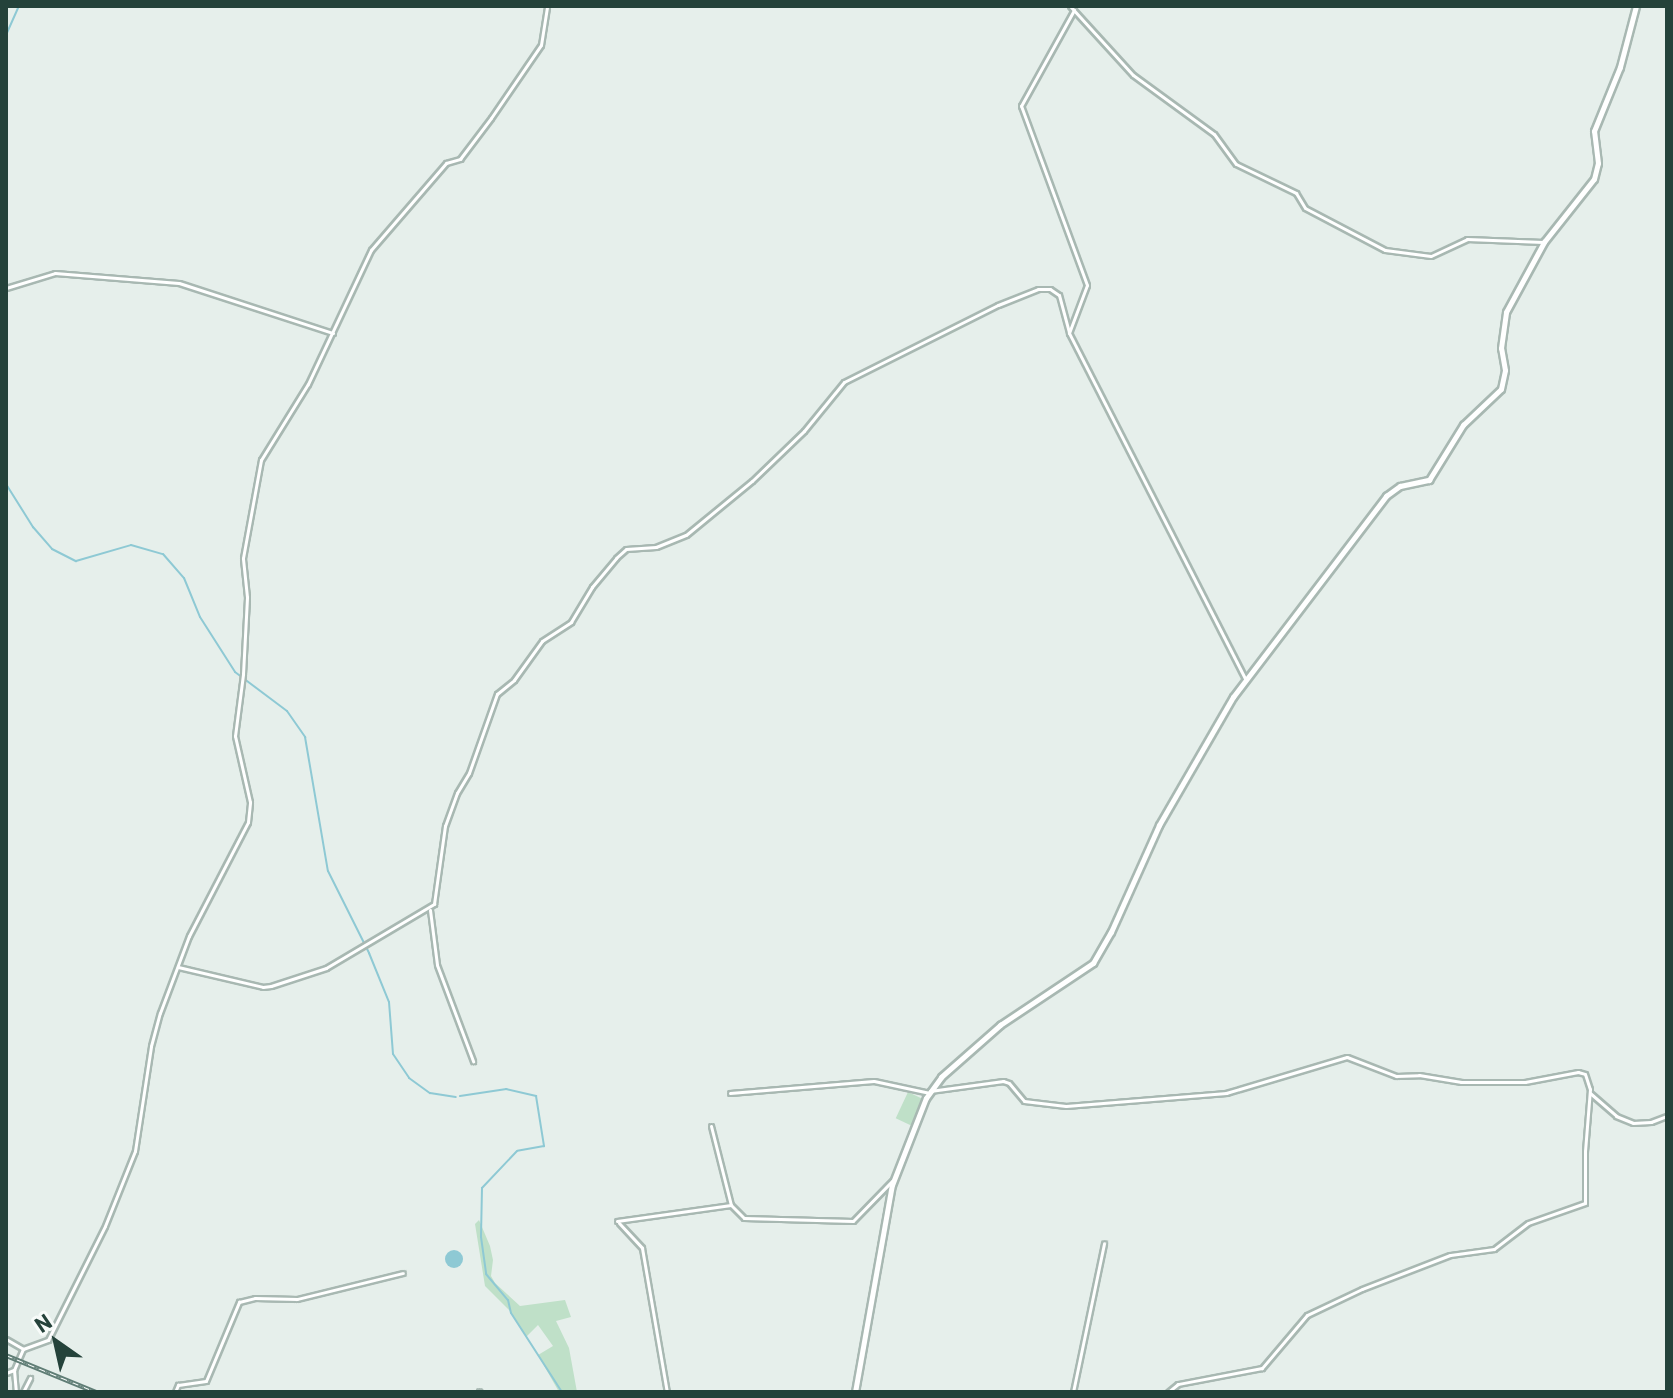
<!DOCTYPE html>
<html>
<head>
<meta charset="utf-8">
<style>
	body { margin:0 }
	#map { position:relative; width:1673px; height:1398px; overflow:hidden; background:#e6efeb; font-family:Barlow,sans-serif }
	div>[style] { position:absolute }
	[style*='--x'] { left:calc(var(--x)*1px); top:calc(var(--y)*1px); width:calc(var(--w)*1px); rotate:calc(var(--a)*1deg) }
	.green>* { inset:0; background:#bfe0c8; transform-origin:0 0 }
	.water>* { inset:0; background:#8ec9d4 }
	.round { border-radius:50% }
	.stream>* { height:2px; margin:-1px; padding:0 1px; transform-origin:1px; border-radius:1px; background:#8ec9d4 }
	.roads { filter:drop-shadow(2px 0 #a8b8b2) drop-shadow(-2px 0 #a8b8b2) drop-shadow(0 2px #a8b8b2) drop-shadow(0 -2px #a8b8b2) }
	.street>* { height:3px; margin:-1.5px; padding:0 1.5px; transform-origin:1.5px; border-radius:1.5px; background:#fff }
	.secondary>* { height:5px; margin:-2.5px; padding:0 2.5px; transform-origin:2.5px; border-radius:2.5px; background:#fff }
	.rail>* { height:5px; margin-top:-2.5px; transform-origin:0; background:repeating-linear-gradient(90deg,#f7fbf9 0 6px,#5f7d75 0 12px); box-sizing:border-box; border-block:2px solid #5f7d75 }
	span { translate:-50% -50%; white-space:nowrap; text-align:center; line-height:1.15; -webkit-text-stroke:6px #f7fbf9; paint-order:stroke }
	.frame { position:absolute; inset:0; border:8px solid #24423a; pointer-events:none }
	.north { position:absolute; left:16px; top:1302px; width:80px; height:80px; -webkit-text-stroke:6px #f7fbf9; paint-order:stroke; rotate:326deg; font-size:22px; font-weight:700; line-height:32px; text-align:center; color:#24423a }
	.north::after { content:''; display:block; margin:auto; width:28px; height:36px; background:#24423a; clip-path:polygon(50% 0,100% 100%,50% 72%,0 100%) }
</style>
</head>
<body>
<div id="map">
	<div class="green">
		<i style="left:908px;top:1092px;width:17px;height:29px;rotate:25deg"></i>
		<i style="clip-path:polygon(479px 1220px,490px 1246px,493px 1260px,491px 1276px,495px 1283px,520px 1306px,565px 1300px,571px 1317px,556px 1321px,569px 1348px,577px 1392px,559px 1392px,538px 1355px,553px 1346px,538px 1325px,526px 1337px,510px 1311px,485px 1286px,475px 1224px)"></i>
	</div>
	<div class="water">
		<i class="round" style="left:445px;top:1250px;width:18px;height:18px"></i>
	</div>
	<div class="stream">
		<i style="--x:6;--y:35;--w:32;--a:-66"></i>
		<i style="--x:6;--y:484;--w:51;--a:57.9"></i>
		<i style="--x:33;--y:527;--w:29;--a:49"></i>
		<i style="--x:52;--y:549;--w:27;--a:27"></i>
		<i style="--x:76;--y:561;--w:57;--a:-16.2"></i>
		<i style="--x:131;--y:545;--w:33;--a:16"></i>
		<i style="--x:163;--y:554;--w:32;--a:49"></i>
		<i style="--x:184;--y:578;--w:42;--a:67.7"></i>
		<i style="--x:200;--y:617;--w:65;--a:57.5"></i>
		<i style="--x:235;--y:672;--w:65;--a:36.9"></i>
		<i style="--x:287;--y:711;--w:32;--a:55"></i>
		<i style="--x:305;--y:737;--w:136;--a:80.3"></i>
		<i style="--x:328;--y:871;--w:92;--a:63.4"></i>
		<i style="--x:369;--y:953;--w:53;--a:67.8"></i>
		<i style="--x:389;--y:1002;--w:52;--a:85.6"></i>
		<i style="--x:393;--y:1054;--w:29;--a:56"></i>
		<i style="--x:409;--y:1078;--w:26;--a:36"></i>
		<i style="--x:430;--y:1093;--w:26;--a:9"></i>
		<i style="--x:460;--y:1096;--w:47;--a:-8.7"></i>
		<i style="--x:506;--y:1089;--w:31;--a:13"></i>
		<i style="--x:536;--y:1096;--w:51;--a:80.9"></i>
		<i style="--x:544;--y:1146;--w:27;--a:170"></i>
		<i style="--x:517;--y:1151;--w:51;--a:133.4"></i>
		<i style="--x:482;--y:1188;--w:49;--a:91.2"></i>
		<i style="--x:481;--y:1237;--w:37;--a:82"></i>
		<i style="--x:486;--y:1274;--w:34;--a:50"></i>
		<i style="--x:508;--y:1300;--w:13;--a:77"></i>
		<i style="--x:511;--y:1313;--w:94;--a:57.2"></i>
	</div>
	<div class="roads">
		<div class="street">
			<i style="--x:1070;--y:6;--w:93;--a:47.6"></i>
			<i style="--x:1133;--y:75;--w:100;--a:36.1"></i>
			<i style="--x:1214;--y:134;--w:37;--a:54"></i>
			<i style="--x:1236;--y:164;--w:67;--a:25.8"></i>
			<i style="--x:1296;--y:193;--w:17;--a:59"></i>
			<i style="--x:1305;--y:208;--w:90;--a:27.7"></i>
			<i style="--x:1385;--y:250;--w:46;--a:7.4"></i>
			<i style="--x:1431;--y:256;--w:40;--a:-25"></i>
			<i style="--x:1467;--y:239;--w:76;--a:2.3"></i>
			<i style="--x:6;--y:288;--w:51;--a:-17"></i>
			<i style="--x:55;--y:273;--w:124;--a:4.6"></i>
			<i style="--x:179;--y:283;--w:162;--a:18"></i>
			<i style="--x:1069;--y:333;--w:51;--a:-69.4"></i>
			<i style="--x:1087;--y:285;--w:191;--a:-110.2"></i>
			<i style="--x:1021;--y:106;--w:110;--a:-61.1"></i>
			<i style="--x:430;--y:910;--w:55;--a:82.7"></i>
			<i style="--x:437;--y:965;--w:103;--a:69.4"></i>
			<i style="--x:178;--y:967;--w:87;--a:13.2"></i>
			<i style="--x:263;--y:987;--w:8;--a:-7"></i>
			<i style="--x:271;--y:986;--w:58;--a:-18.1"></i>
			<i style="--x:326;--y:968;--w:126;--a:-30.7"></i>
			<i style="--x:434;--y:904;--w:79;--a:-82"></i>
			<i style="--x:445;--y:826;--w:35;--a:-70"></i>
			<i style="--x:457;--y:793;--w:23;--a:-59"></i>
			<i style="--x:469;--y:773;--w:84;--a:-70.5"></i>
			<i style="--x:497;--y:694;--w:22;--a:-39"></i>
			<i style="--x:514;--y:680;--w:48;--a:-54.3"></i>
			<i style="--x:542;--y:641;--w:35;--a:-33"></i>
			<i style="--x:571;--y:622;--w:41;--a:-59"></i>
			<i style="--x:592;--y:587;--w:38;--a:-50"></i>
			<i style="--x:616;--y:558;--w:13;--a:-42"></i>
			<i style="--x:626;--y:549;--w:30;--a:-4"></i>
			<i style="--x:656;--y:547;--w:32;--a:-22"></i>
			<i style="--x:686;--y:535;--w:85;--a:-39.3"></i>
			<i style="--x:752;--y:481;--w:72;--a:-43.9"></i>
			<i style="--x:804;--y:431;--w:63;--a:-50.8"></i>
			<i style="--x:844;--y:382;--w:172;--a:-26.6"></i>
			<i style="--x:998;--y:305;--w:43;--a:-21.8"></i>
			<i style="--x:1038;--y:289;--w:12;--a:0"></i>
			<i style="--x:1050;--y:289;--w:11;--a:34"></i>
			<i style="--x:1059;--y:295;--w:39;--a:75"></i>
			<i style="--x:1069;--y:333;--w:388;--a:63"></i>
			<i style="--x:930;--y:1091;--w:74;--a:-7.8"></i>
			<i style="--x:1003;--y:1081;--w:6;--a:18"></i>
			<i style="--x:1009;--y:1083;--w:23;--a:50"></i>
			<i style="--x:1024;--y:1101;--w:42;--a:6.8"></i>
			<i style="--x:1066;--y:1106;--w:161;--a:-4.6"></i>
			<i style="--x:1226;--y:1093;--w:126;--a:-16.6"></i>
			<i style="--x:1347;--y:1057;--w:53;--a:21.2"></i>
			<i style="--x:1396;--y:1076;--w:23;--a:-2"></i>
			<i style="--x:1419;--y:1075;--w:43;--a:9.5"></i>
			<i style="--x:1461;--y:1082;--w:64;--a:0"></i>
			<i style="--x:1525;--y:1082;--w:54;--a:-10.7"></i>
			<i style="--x:1578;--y:1072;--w:7;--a:16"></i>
			<i style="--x:1585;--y:1074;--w:16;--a:72"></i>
			<i style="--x:1590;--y:1089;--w:62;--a:94.6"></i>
			<i style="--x:1585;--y:1151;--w:52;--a:90"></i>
			<i style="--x:1585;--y:1203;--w:60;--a:160.7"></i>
			<i style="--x:1528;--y:1223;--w:43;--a:142.6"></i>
			<i style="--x:1494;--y:1249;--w:44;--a:172.2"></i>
			<i style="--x:1450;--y:1255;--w:94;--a:158.9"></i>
			<i style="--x:1362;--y:1289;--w:61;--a:154.7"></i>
			<i style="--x:1307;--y:1315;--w:70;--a:130.3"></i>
			<i style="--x:1262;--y:1368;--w:86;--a:169.2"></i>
			<i style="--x:1178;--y:1384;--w:13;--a:141"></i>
			<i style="--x:730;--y:1093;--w:144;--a:-4.8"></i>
			<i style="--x:874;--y:1081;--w:57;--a:12.1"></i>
			<i style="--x:1590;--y:1093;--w:35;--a:41"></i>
			<i style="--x:1616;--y:1116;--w:18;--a:22"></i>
			<i style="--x:1633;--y:1123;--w:18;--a:-3"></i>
			<i style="--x:1651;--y:1122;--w:17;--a:-21"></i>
			<i style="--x:711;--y:1126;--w:81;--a:75.8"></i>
			<i style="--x:617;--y:1221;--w:115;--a:-8"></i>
			<i style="--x:731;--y:1205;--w:18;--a:45"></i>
			<i style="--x:744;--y:1218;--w:109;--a:1.6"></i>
			<i style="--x:853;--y:1221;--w:56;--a:-45.7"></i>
			<i style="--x:619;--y:1223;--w:34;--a:47"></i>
			<i style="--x:642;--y:1248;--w:146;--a:80.2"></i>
			<i style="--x:6;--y:1339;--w:20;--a:30"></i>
			<i style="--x:14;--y:1370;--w:23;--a:-67"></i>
			<i style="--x:23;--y:1349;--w:27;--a:-20"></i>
			<i style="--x:48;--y:1340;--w:127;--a:-63.4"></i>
			<i style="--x:105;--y:1226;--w:81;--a:-68.2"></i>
			<i style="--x:135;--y:1151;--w:106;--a:-81.3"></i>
			<i style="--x:151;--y:1046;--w:34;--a:-75"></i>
			<i style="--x:160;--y:1013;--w:82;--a:-69.4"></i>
			<i style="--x:189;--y:936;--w:128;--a:-62.6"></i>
			<i style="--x:248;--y:822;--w:20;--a:-84"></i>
			<i style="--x:250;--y:802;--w:68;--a:-102.8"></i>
			<i style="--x:235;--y:736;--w:63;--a:-82.6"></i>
			<i style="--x:243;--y:674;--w:77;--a:-87"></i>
			<i style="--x:247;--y:597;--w:39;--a:-96"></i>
			<i style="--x:243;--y:558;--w:100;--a:-79.6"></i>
			<i style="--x:261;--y:460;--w:89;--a:-58.3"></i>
			<i style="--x:308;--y:384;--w:148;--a:-64.8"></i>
			<i style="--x:371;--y:250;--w:115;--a:-49.2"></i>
			<i style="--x:446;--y:163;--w:15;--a:-16"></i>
			<i style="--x:460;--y:159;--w:51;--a:-52.9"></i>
			<i style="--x:491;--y:118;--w:88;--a:-55.6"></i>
			<i style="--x:541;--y:45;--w:39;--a:-81"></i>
			<i style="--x:14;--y:1370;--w:22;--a:85"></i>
			<i style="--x:6;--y:1373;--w:9;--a:-21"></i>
			<i style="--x:479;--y:1391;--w:1;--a:45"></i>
			<i style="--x:23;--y:1392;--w:16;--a:-63"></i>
			<i style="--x:175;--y:1392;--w:8;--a:-67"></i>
			<i style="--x:178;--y:1385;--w:28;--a:-8"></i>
			<i style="--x:206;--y:1381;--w:86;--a:-67.3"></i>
			<i style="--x:239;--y:1302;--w:16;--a:-14"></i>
			<i style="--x:255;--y:1298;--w:42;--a:1.4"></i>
			<i style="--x:297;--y:1299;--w:109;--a:-13.8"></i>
			<i style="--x:1073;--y:1392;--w:152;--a:-78.2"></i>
		</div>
		<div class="secondary">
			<i style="--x:855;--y:1392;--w:210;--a:-79.9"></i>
			<i style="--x:892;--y:1185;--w:93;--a:-68.7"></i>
			<i style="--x:926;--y:1098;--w:26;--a:-54"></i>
			<i style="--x:941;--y:1077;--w:79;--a:-41.4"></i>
			<i style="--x:1000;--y:1025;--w:112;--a:-33.7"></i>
			<i style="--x:1093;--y:963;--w:36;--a:-60"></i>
			<i style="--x:1111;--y:932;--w:117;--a:-65.8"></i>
			<i style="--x:1159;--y:825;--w:148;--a:-60"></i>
			<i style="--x:1233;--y:697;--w:253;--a:-52.7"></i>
			<i style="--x:1386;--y:496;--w:17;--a:-36"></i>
			<i style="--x:1400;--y:486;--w:30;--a:-12"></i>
			<i style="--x:1429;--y:480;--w:65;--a:-58.3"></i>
			<i style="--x:1463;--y:425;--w:52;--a:-43.5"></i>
			<i style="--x:1501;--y:389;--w:19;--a:-78"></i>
			<i style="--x:1505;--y:370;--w:22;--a:-100"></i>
			<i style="--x:1501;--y:348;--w:36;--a:-82"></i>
			<i style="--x:1506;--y:312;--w:80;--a:-61.5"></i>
			<i style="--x:1544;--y:242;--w:80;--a:-51.6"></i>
			<i style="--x:1594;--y:179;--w:16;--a:-76"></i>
			<i style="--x:1598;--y:163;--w:32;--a:-97"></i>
			<i style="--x:1594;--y:131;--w:69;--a:-67.9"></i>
			<i style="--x:1620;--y:67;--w:63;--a:-75.3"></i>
		</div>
	</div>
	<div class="rail">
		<i style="--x:6;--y:1355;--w:97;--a:22.3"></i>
	</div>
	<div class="frame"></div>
	<div class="north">N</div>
</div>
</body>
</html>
